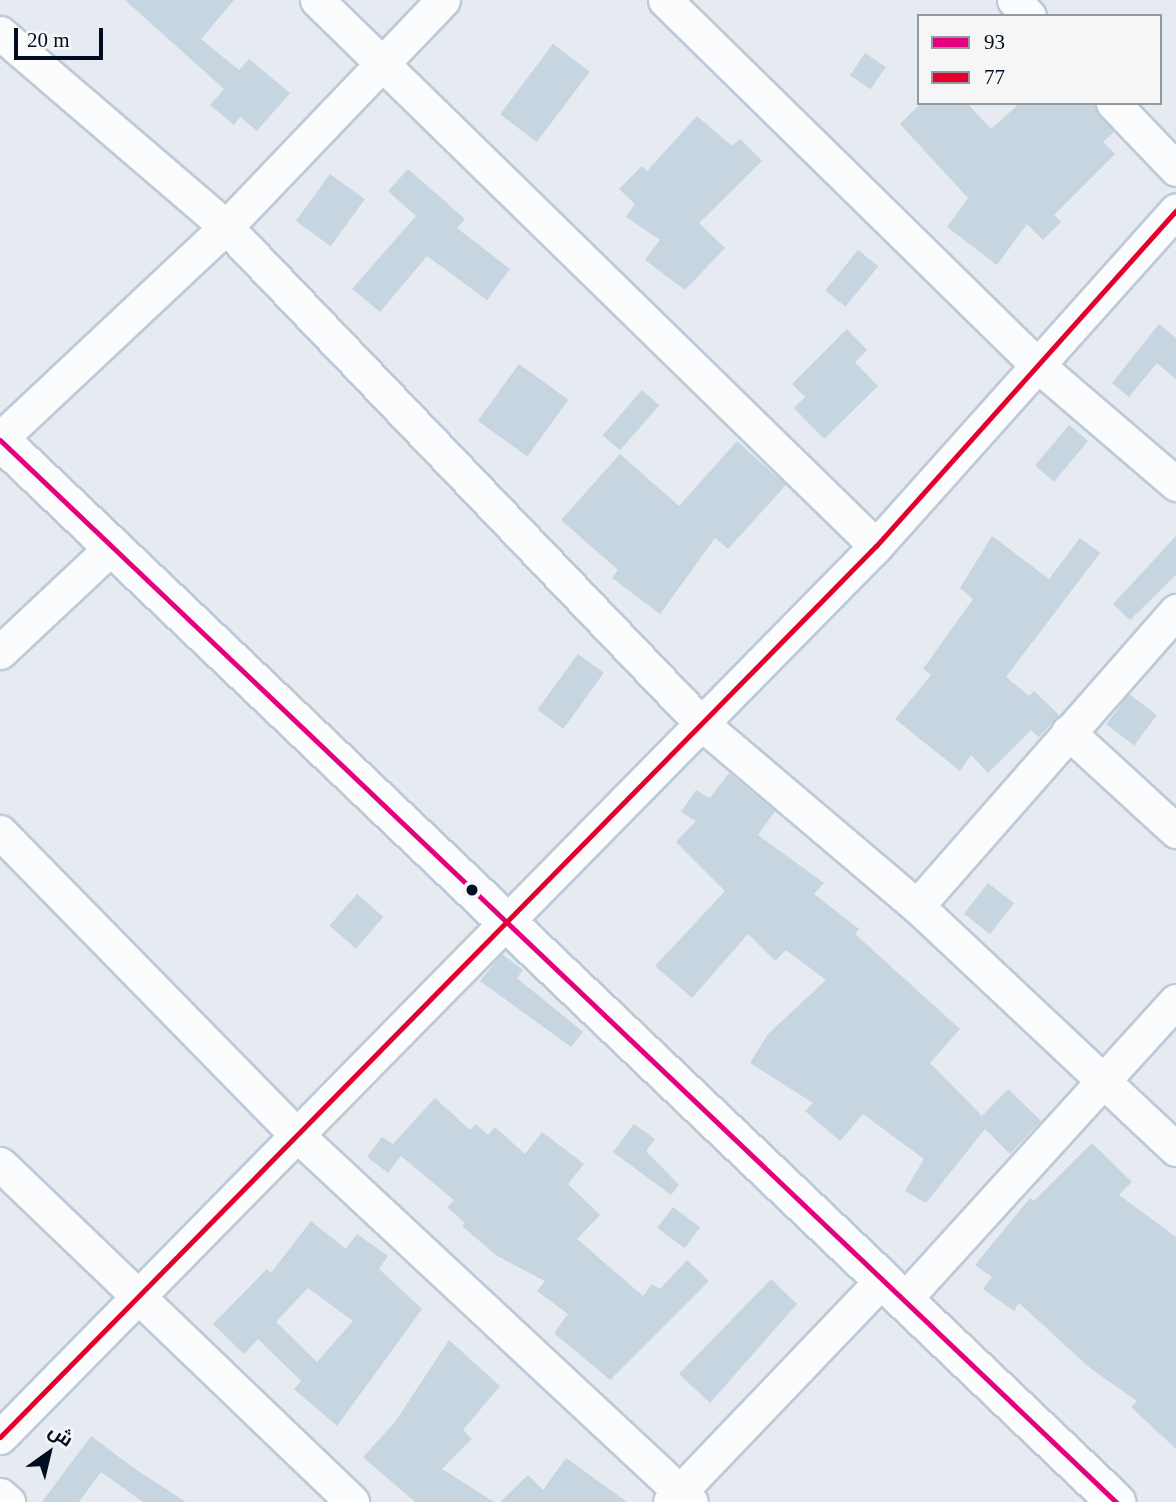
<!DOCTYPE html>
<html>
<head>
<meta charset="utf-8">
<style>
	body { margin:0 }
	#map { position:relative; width:1176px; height:1502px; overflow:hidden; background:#e5ebf1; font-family:"Times New Roman",Cairo,serif }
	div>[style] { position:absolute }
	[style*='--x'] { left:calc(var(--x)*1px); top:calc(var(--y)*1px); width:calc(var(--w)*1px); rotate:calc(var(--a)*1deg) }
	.building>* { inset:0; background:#c6d5df; transform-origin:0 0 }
	.roads { filter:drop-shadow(2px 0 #bdcad7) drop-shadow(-2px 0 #bdcad7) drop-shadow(0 2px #bdcad7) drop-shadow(0 -2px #bdcad7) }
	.minor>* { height:33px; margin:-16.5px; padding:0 16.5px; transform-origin:16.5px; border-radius:16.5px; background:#fbfcfd }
	.tertiary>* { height:38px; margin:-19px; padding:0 19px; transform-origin:19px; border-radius:19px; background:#fbfcfd }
	.bus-1>* { height:5px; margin:-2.5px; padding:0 2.5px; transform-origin:2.5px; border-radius:2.5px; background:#e5007d }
	.bus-2>* { height:5px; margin:-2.5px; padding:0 2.5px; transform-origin:2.5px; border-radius:2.5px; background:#e4002b }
	.dots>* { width:19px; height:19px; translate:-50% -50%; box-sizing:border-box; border:4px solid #f6f6f6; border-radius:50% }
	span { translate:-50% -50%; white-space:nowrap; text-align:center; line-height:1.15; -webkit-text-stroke:5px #f6f6f6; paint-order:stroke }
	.legend { position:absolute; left:917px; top:14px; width:245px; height:91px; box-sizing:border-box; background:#f6f6f6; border:2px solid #9499a1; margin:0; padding:9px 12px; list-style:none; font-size:21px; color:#000d21 }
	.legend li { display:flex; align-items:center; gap:14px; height:35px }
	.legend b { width:35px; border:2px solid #9499a1 }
	.north { position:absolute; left:14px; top:1418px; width:70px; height:70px; -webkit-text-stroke:5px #f6f6f6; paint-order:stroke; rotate:34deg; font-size:19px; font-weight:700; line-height:28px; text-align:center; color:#000d21 }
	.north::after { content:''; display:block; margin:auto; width:24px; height:32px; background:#000d21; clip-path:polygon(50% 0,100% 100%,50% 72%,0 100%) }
	.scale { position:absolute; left:14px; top:28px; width:89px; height:32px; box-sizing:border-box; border:4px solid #000d21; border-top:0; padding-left:9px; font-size:21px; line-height:24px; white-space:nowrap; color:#000d21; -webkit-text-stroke:5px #f6f6f6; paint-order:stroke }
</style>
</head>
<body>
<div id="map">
	<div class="building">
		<i style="clip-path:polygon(125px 0,234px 0,201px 39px,239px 70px,249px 59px,290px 93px,257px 131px,240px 117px,234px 125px,210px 105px,224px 89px)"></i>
		<i style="left:553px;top:44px;width:46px;height:88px;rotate:37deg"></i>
		<i style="left:865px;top:53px;width:25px;height:27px;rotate:34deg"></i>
		<i style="clip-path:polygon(921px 103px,967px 103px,991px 129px,1020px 103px,1093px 103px,1114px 132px,1103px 142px,1115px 154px,1054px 215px,1061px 222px,1043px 240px,1027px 224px,997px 265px,947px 227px,968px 198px,900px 124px)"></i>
		<i style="clip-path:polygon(697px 116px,732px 146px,740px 139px,762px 161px,699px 223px,725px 248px,685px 290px,645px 260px,660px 240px,626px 217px,635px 204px,619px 189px,642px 166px,647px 171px)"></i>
		<i style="clip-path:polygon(408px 169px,465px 219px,457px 228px,510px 269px,487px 300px,427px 256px,380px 312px,352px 289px,416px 216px,388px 191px)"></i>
		<i style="left:330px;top:174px;width:43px;height:58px;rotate:36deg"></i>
		<i style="left:858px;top:250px;width:26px;height:52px;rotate:39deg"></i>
		<i style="clip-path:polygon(1159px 324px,1176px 338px,1176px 379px,1157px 363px,1129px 397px,1112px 383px)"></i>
		<i style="clip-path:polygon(847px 329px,867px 350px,855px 362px,878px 386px,824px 439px,794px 408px,805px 397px,792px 384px)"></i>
		<i style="left:519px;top:364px;width:61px;height:70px;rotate:36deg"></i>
		<i style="left:642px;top:390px;width:23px;height:60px;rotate:41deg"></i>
		<i style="left:1069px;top:425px;width:25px;height:53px;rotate:40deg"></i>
		<i style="clip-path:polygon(737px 441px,786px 485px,728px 549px,715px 538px,660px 614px,612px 578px,618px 570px,561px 520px,620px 454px,679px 506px)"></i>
		<i style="clip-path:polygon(992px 536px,1049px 579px,1080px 538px,1100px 553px,1006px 677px,1029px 696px,1034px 691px,1059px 715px,1039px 737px,1031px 730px,988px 773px,971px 755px,960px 771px,895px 719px,931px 675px,923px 669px,973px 599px,960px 588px)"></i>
		<i style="clip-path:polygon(1176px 536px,1176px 575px,1130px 620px,1113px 604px)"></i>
		<i style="left:578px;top:654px;width:32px;height:69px;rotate:36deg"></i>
		<i style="left:1129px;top:694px;width:35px;height:38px;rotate:37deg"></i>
		<i style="clip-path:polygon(729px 773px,775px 811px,758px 835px,824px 883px,814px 894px,859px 929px,855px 934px,960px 1029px,930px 1063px,982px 1116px,1008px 1089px,1041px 1121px,1010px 1154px,985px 1129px,926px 1203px,905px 1191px,924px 1159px,863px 1114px,840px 1141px,805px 1111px,813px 1103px,750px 1063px,768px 1034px,826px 980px,786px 950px,775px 961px,748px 934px,692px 998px,655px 966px,725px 891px,676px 842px,696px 821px,681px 812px,696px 790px,710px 798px)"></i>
		<i style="left:988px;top:883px;width:33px;height:39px;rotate:38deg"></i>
		<i style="left:357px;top:894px;width:35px;height:42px;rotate:41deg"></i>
		<i style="clip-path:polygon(502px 954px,523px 970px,517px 978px,583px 1032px,571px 1047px,480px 981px)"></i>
		<i style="clip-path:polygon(435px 1098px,470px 1130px,476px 1124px,488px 1135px,495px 1127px,525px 1154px,542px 1132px,584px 1164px,568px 1184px,600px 1215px,577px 1239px,643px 1296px,652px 1284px,660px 1289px,687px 1260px,709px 1281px,610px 1380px,554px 1333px,568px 1314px,537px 1291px,545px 1281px,497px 1256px,462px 1226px,465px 1223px,447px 1207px,454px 1200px,401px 1156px,388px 1173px,367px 1157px,382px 1137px,393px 1144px)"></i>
		<i style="clip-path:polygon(634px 1124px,655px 1139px,646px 1151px,679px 1185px,671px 1195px,613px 1152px)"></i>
		<i style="clip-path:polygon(1092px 1143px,1132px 1182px,1119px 1195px,1176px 1237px,1176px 1449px,1131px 1407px,1137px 1401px,1090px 1368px,1019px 1303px,1014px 1311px,983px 1289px,992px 1277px,975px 1265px,1030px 1198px,1034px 1201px)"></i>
		<i style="left:673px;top:1207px;width:34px;height:26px;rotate:37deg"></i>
		<i style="clip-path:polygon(evenodd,311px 1221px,346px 1249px,357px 1234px,388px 1256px,379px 1269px,422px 1309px,337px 1426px,294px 1389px,301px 1381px,258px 1339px,244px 1354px,213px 1324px,267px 1269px,271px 1273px,311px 1221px,308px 1288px,353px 1321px,317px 1362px,276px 1322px,308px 1288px)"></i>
		<i style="clip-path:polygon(771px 1279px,797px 1304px,710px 1403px,679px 1374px)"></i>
		<i style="clip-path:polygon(449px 1340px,500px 1386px,463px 1430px,472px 1439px,442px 1469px,494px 1502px,415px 1502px,363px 1457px,395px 1422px)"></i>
		<i style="clip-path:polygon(91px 1436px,135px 1469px,186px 1502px,143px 1502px,101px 1472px,79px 1502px,42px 1502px)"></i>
		<i style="clip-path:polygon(566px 1458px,627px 1502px,500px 1502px,528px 1475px,543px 1490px)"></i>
	</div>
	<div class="roads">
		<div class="minor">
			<i style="--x:317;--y:0;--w:781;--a:44.33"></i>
			<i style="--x:665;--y:0;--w:518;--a:44.45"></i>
			<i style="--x:1035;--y:363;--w:186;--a:40.6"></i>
			<i style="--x:1014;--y:0;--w:22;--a:47"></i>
			<i style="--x:0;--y:33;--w:298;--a:40.6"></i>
			<i style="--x:226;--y:227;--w:687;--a:46.24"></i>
			<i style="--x:701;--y:723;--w:283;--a:40.3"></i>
			<i style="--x:917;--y:906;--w:355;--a:43.2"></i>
			<i style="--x:1113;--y:103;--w:91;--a:46.3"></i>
			<i style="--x:0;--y:439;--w:310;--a:-43.2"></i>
			<i style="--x:226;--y:227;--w:314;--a:-46.3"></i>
			<i style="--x:0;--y:652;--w:156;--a:-43.2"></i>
			<i style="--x:1068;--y:732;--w:147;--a:42.5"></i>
			<i style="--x:0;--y:832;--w:421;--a:45.6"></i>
			<i style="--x:295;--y:1133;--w:541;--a:42.98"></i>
			<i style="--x:917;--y:906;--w:393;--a:-48.7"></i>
			<i style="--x:0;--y:1164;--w:488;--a:43.8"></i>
			<i style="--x:902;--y:1302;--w:407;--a:-47.7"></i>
			<i style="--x:0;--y:1437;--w:1250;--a:-45.49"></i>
			<i style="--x:876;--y:546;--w:450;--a:-48.2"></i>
			<i style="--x:0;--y:1495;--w:11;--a:41"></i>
			<i style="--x:670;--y:1502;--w:306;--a:-46.3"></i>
		</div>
		<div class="tertiary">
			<i style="--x:0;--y:440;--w:1541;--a:43.58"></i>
		</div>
	</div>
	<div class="bus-1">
		<i style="--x:0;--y:440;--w:1541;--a:43.58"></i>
	</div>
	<div class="bus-2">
		<i style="--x:0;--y:1437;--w:1250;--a:-45.49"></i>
		<i style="--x:876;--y:546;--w:450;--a:-48.2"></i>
	</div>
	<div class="dots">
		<i style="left:472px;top:890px;background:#000d21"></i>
	</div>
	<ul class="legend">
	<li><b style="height:9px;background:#e5007d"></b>93</li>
	<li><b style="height:9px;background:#e4002b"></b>77</li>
	</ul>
	<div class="north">ش</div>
	<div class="scale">20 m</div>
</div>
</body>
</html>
